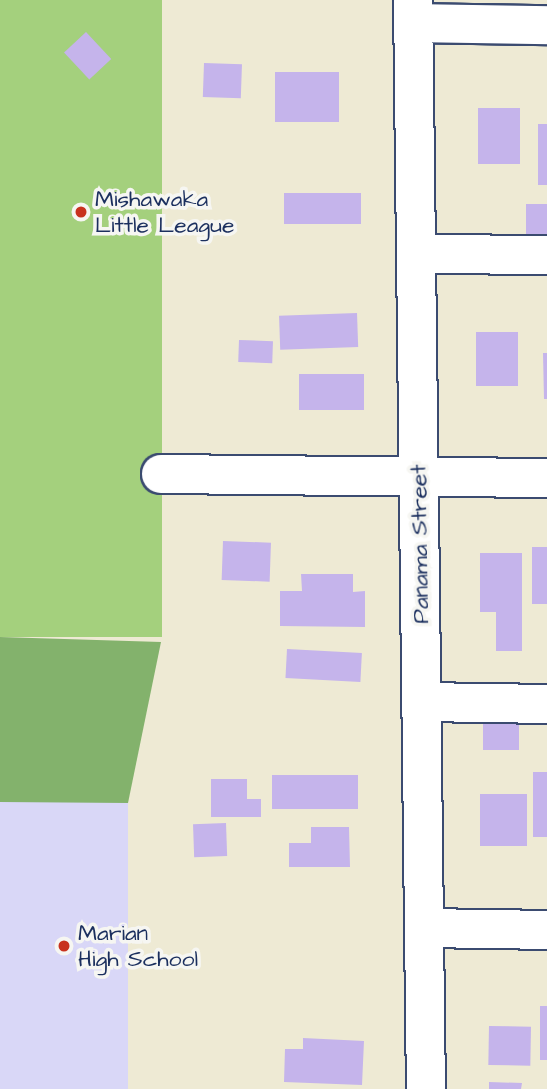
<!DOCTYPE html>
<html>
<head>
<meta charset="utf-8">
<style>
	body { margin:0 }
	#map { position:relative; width:547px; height:1089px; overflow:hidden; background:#eeead4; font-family:"Architects Daughter",sans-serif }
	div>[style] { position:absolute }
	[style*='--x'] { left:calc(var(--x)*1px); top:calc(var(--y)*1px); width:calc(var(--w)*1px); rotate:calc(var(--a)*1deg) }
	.built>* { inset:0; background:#d9d7f7; transform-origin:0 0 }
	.green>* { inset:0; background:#a4d07d; transform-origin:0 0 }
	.forest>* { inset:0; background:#83b26c }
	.building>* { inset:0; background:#c5b4eb; transform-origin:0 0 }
	.roads { filter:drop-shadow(2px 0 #3b4b70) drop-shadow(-2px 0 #3b4b70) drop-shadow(0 2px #3b4b70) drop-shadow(0 -2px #3b4b70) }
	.minor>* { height:38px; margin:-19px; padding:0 19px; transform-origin:19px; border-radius:19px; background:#fff }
	.dots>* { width:19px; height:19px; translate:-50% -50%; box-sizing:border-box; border:4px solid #f6f6f2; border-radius:50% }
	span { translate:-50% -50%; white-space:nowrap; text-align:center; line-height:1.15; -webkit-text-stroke:7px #f6f6f2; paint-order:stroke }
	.poi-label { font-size:23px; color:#1b2f5e }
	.left { translate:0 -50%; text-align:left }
	.street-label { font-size:23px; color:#1b2f5e }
</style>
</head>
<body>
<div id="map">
	<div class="built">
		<i style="left:0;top:802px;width:128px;height:287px"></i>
	</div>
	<div class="green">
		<i style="left:0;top:0;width:162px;height:637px"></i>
	</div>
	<div class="forest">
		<i style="clip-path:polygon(0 637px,161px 642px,128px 803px,0 802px)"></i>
	</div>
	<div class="building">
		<i style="left:86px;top:32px;width:37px;height:30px;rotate:47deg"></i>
		<i style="left:204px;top:63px;width:38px;height:34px;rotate:2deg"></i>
		<i style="left:275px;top:72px;width:64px;height:50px"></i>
		<i style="left:478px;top:108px;width:42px;height:56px"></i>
		<i style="left:538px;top:124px;width:9px;height:61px"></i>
		<i style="left:361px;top:193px;width:31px;height:77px;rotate:90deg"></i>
		<i style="left:526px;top:204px;width:21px;height:32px"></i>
		<i style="left:357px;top:313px;width:34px;height:78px;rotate:88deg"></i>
		<i style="left:476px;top:332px;width:42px;height:54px"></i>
		<i style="left:239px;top:340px;width:34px;height:22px;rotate:2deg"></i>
		<i style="clip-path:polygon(543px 353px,547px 353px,547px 399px,544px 399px)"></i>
		<i style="left:299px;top:374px;width:65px;height:36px"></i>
		<i style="left:223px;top:541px;width:48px;height:39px;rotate:2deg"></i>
		<i style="left:532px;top:547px;width:15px;height:57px"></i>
		<i style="clip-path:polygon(480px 553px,522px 553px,522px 651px,496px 651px,496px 612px,480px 612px)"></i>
		<i style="clip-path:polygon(301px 574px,353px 574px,353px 592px,365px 591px,365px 627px,280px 626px,280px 591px,302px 591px)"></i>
		<i style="left:287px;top:649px;width:75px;height:29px;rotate:3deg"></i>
		<i style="left:483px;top:713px;width:36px;height:37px"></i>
		<i style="left:533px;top:772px;width:14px;height:65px"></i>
		<i style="left:272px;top:775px;width:86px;height:34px"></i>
		<i style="clip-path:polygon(211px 779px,247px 779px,247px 799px,261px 799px,261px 817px,211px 817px)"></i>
		<i style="left:527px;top:794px;width:52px;height:47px;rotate:90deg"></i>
		<i style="left:226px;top:823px;width:33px;height:33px;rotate:88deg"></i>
		<i style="clip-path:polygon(311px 827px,349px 827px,350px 867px,289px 867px,289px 843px,311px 843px)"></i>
		<i style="left:540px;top:1006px;width:7px;height:54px"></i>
		<i style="left:489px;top:1026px;width:42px;height:39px;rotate:1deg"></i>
		<i style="clip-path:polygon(303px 1038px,364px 1041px,362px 1085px,284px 1082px,285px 1049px,303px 1049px)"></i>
		<i style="clip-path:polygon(489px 1082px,522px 1083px,521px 1089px,489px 1089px)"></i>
	</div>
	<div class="roads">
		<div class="minor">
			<i style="--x:413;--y:0;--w:1089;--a:89.32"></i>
			<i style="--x:414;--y:23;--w:133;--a:0.9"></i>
			<i style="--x:417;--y:254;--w:130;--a:0.4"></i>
			<i style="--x:161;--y:474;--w:386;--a:0.6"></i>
			<i style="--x:422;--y:702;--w:125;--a:0.9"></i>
			<i style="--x:424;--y:928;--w:123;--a:0.9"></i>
		</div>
	</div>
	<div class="dots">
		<i style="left:81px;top:212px;background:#c8321e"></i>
		<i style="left:64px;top:946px;background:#c8321e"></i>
	</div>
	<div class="poi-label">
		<span class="left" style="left:95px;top:212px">Mishawaka<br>Little League</span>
		<span class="left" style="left:78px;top:946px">Marian<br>High School</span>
	</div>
	<div class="street-label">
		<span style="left:420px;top:544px;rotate:-91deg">Panama Street</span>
	</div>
</div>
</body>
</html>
